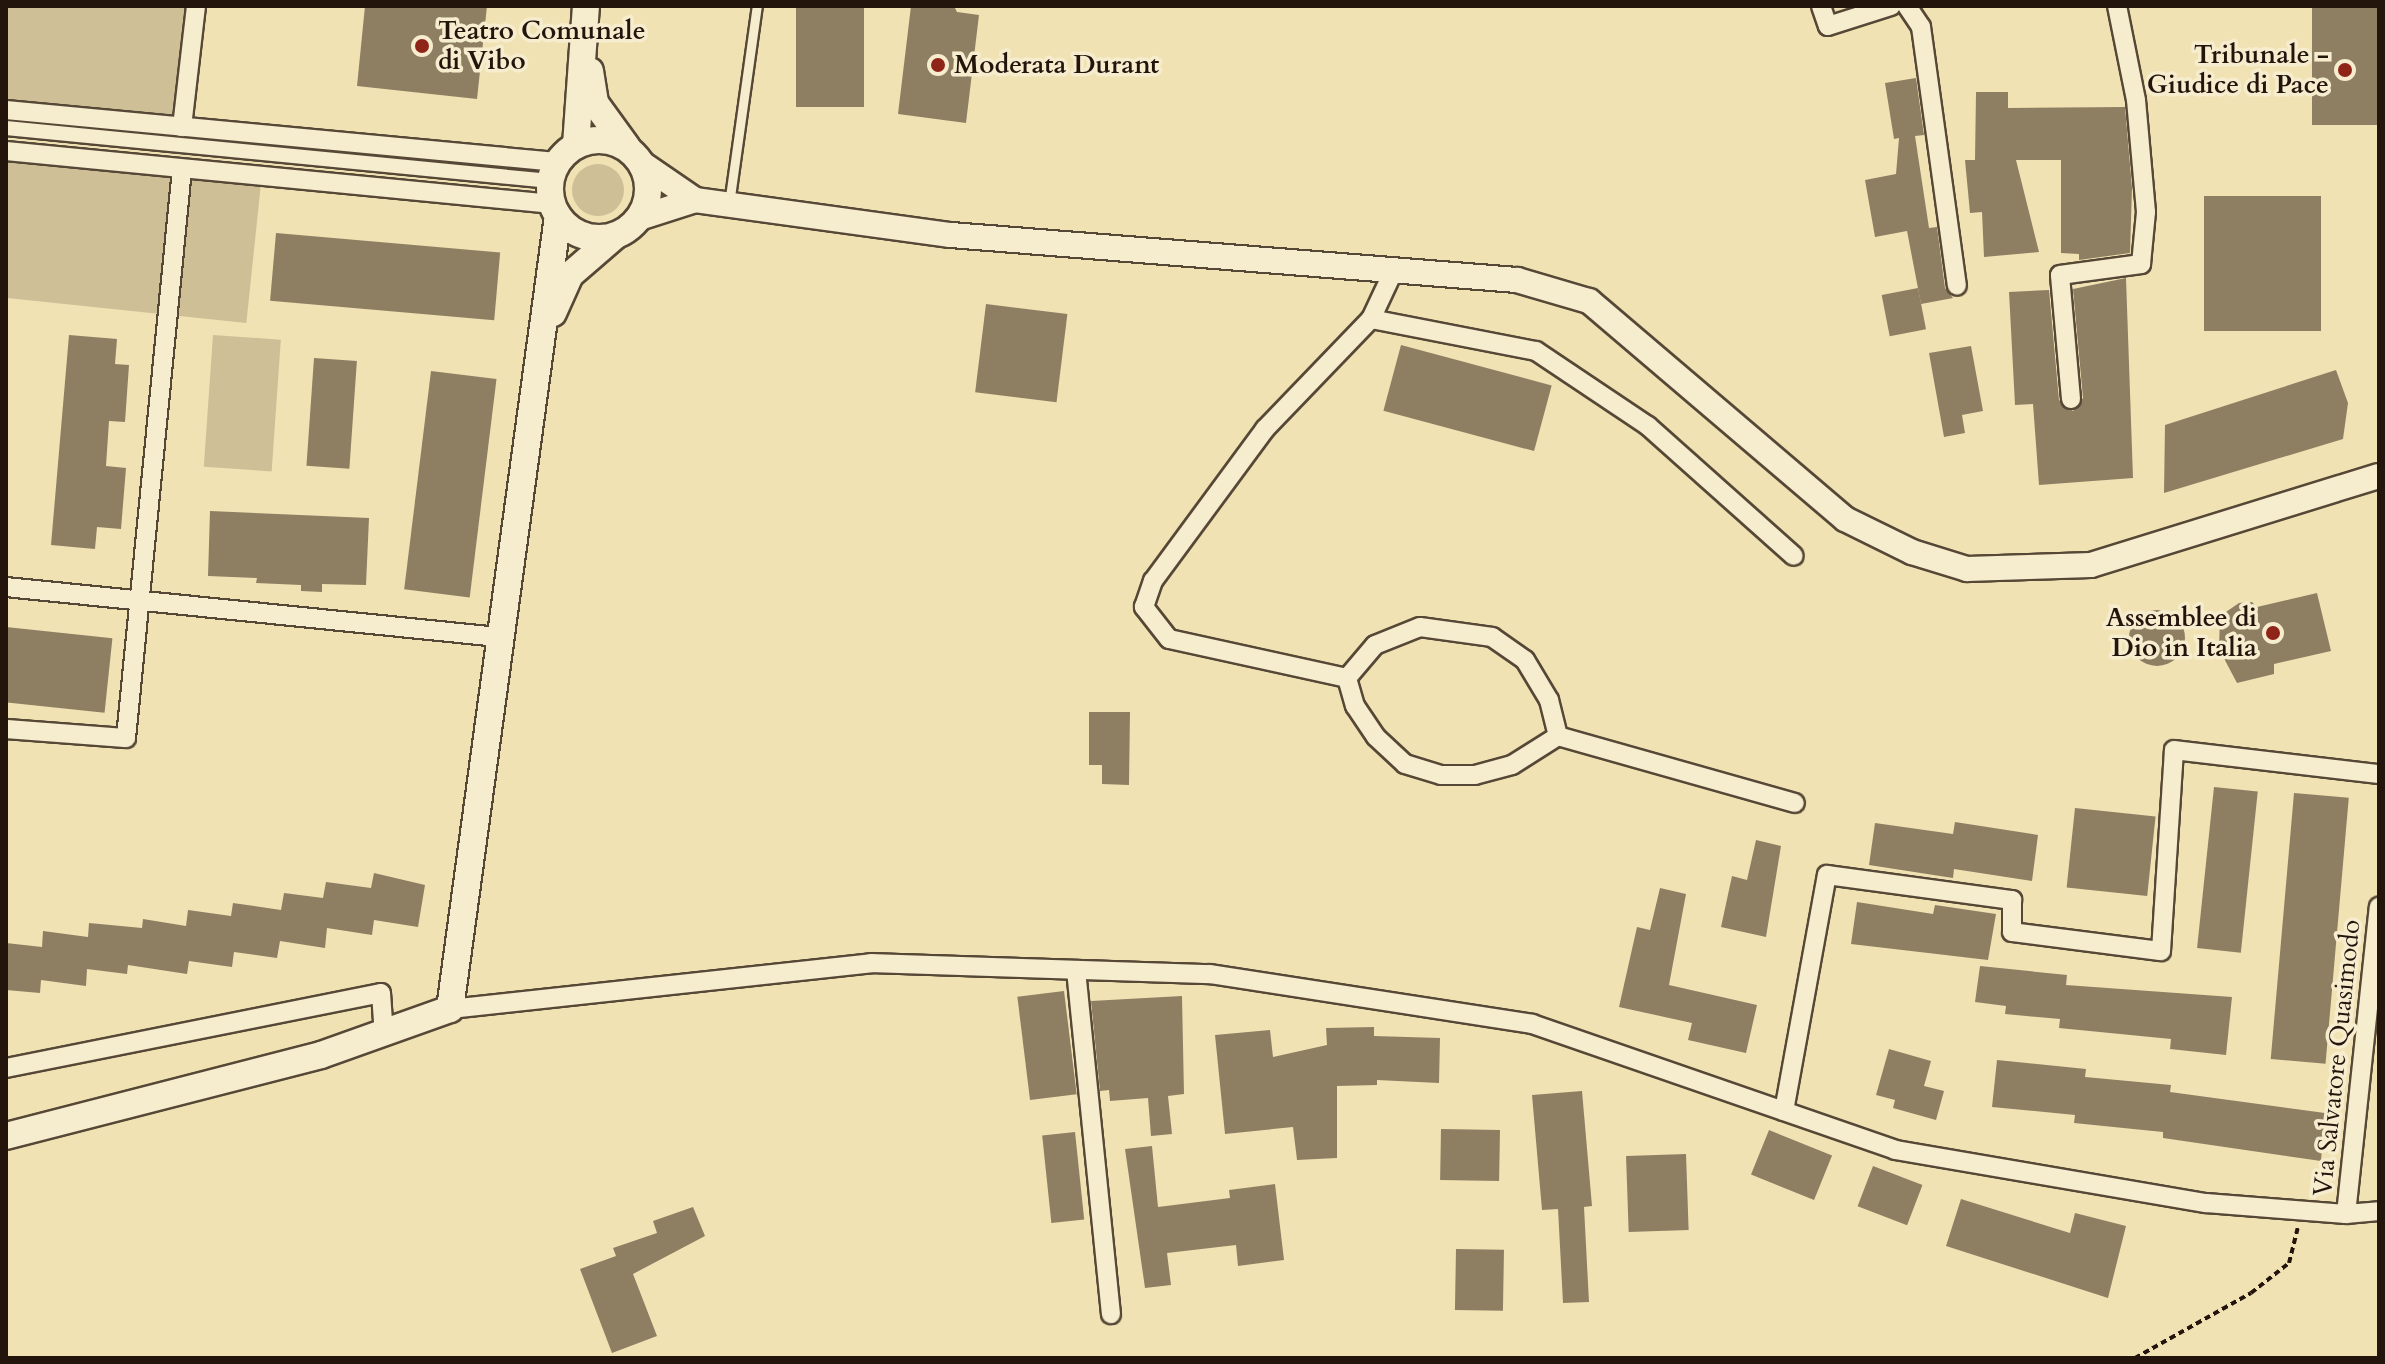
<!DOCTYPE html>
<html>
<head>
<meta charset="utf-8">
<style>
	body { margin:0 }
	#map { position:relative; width:2385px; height:1364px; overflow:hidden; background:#f1e2b4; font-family:Cardo,serif }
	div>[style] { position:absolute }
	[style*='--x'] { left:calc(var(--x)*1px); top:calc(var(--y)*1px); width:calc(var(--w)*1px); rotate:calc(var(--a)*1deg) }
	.green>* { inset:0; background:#cebf97; transform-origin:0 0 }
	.round { border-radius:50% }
	.building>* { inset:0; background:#8e7f63; transform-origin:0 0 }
	.path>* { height:4px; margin-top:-2px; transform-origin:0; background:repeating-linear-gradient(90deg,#23140c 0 6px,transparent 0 10px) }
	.roads { filter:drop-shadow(2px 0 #564836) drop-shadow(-2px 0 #564836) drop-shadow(0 2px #564836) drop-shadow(0 -2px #564836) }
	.service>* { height:9px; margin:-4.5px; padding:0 4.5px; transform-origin:4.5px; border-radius:4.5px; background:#f6ecce }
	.pedestrian>* { height:14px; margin:-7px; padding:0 7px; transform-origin:7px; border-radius:7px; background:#f6ecce }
	.minor>* { height:18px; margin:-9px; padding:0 9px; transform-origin:9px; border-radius:9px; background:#f6ecce }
	.tertiary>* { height:24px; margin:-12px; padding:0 12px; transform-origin:12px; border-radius:12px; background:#f6ecce }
	.secondary>* { height:26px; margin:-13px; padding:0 13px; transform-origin:13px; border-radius:13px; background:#f6ecce }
	.secondary>.ring { margin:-13px; padding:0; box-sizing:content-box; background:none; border:26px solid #f6ecce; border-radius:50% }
	.dots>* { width:22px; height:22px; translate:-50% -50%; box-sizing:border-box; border:4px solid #f6ecce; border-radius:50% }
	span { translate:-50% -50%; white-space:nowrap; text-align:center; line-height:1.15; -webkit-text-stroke:7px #f6ecce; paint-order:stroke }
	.poi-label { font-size:26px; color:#23140c; font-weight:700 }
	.left { translate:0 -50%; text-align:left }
	.right { translate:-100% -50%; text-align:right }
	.street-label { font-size:26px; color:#23140c }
	.frame { position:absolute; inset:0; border:8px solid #23140c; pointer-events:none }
</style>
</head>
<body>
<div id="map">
	<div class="green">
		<i style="clip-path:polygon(6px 6px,196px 6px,182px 127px,6px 110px)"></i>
		<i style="left:6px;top:151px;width:257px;height:146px;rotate:6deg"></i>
		<i class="round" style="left:572px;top:164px;width:52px;height:52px"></i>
		<i style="left:213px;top:335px;width:68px;height:132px;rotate:4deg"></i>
	</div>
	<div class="building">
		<i style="clip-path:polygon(365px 6px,487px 6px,477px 99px,357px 86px)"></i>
		<i style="left:796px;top:6px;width:68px;height:101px"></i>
		<i style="clip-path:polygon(911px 6px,954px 6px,957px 12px,979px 15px,966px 123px,898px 114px)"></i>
		<i style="left:2312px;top:6px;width:67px;height:119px"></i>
		<i style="clip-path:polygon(1916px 78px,1924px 135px,1915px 136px,1929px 228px,1937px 227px,1945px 288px,1953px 298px,1921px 304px,1907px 231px,1875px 237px,1865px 180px,1896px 174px,1899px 138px,1894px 139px,1885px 83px)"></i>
		<i style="clip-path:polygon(1976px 92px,2008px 92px,2008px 108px,2125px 107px,2132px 188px,2130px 253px,2079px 260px,2079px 254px,2061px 253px,2061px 160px,2016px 160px,2039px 252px,1984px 257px,1982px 212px,1970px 213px,1965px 160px,1975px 160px)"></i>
		<i style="left:2321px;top:196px;width:135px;height:117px;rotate:90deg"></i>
		<i style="left:276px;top:233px;width:225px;height:68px;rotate:5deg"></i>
		<i style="clip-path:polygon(2126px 278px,2133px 478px,2039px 485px,2033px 404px,2015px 405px,2009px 292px,2049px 290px,2059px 400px,2073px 411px,2083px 398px,2073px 289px)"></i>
		<i style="left:1918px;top:288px;width:42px;height:37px;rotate:79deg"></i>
		<i style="left:986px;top:304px;width:82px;height:89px;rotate:7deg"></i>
		<i style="clip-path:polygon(69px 335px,117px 339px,115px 364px,129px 365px,125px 422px,109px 421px,106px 466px,126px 468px,121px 529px,97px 527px,95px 549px,51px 545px)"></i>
		<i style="left:1401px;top:345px;width:156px;height:68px;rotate:15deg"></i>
		<i style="clip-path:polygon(1971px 346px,1983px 411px,1962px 415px,1965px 433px,1944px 437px,1929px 353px)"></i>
		<i style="left:314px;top:358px;width:43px;height:108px;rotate:4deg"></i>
		<i style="clip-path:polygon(2336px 370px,2348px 403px,2343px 439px,2164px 493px,2165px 425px)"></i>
		<i style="left:431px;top:371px;width:66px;height:220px;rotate:7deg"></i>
		<i style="clip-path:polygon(210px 511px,369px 518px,366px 585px,322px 584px,322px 592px,301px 591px,301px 585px,256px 583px,257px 578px,208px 576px)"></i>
		<i style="clip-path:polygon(2317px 593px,2331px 651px,2274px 664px,2274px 674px,2237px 683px,2219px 649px,2220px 616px,2239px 603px,2252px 602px,2257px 607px)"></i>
		<i class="round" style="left:2129px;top:610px;width:56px;height:56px"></i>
		<i style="left:6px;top:627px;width:107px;height:75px;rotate:6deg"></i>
		<i style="clip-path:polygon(1089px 712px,1130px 712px,1129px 785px,1102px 784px,1102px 765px,1089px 765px)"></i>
		<i style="left:2214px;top:787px;width:44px;height:162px;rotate:6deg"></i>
		<i style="left:2294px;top:793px;width:55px;height:267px;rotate:5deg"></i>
		<i style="left:2075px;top:808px;width:81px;height:80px;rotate:6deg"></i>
		<i style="clip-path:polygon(1955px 822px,2038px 835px,2032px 881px,1954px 869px,1953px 878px,1869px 865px,1875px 823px,1953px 834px)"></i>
		<i style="clip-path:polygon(1756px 840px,1781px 846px,1766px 937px,1721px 927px,1732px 876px,1747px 880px)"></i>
		<i style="clip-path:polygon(374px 873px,425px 885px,418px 927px,374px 920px,372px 935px,327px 928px,325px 948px,280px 941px,277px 958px,234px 952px,232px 967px,189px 961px,187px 974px,128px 965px,127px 974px,87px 969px,86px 986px,41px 980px,40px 993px,6px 990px,6px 943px,42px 947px,43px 931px,88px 937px,89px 923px,142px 928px,143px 919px,186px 926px,188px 910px,231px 916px,233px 903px,281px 910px,284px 893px,323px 898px,326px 882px,371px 888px)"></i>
		<i style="clip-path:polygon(1660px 888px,1686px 894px,1669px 985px,1757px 1005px,1746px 1053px,1688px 1040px,1692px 1023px,1619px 1007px,1637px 927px,1650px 930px)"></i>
		<i style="clip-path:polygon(1857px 902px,1933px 914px,1935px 905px,1996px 914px,1988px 960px,1851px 944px)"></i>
		<i style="clip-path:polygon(1980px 966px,2067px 975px,2066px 985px,2232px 997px,2226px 1055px,2170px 1049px,2171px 1039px,2059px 1028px,2060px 1019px,2005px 1014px,2006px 1006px,1975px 1002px)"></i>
		<i style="left:1064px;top:991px;width:104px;height:47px;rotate:83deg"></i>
		<i style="clip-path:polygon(1182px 996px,1184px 1094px,1168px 1096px,1172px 1134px,1151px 1136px,1148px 1098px,1110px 1101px,1109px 1090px,1100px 1091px,1091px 1001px)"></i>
		<i style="clip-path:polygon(1374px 1027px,1374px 1036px,1440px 1038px,1439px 1083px,1377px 1080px,1377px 1085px,1337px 1086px,1337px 1158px,1297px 1160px,1293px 1127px,1225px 1134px,1215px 1035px,1270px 1030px,1273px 1057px,1327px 1045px,1326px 1028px)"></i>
		<i style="clip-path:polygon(1889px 1049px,1931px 1061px,1924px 1086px,1944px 1091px,1936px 1120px,1893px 1108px,1895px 1100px,1876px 1095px)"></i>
		<i style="clip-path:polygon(1997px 1060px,2086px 1069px,2085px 1077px,2171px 1085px,2170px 1092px,2325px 1113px,2321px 1161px,2163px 1138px,2163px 1132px,2074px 1123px,2075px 1115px,1992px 1107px)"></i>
		<i style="clip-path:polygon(1582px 1091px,1592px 1206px,1584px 1207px,1589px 1302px,1563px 1303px,1558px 1209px,1542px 1210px,1532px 1095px)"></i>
		<i style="left:1441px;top:1129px;width:59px;height:51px;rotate:1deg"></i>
		<i style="left:1769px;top:1130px;width:68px;height:48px;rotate:22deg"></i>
		<i style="left:1075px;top:1132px;width:88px;height:33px;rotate:84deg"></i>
		<i style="clip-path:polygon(1152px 1146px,1158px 1207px,1230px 1198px,1229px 1190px,1275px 1184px,1284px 1260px,1238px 1266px,1236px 1245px,1167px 1253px,1171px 1285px,1145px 1288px,1125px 1149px)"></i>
		<i style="left:1686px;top:1154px;width:76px;height:60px;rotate:88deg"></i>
		<i style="left:1873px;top:1166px;width:53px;height:43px;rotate:21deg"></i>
		<i style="clip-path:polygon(1961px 1199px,2070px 1233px,2075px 1213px,2126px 1226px,2108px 1298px,1946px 1246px)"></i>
		<i style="clip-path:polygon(693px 1207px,705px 1236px,633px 1274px,657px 1336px,612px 1353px,580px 1269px,616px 1256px,613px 1248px,657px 1233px,653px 1221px)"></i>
		<i style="left:1456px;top:1249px;width:48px;height:61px;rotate:1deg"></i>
	</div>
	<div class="path">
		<i style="--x:2135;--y:1358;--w:133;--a:-29.3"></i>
		<i style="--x:2251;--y:1293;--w:48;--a:-38.3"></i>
		<i style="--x:2289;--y:1263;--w:36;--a:-76"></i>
	</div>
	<div class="roads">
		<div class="service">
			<i style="--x:729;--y:204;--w:200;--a:-82"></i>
		</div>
		<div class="pedestrian">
			<i style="--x:6;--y:128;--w:547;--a:5.56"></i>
		</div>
		<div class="minor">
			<i style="--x:1821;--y:6;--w:21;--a:71"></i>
			<i style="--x:1828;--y:26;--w:66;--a:-17.6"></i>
			<i style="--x:1907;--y:6;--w:25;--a:56"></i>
			<i style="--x:1921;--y:27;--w:261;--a:82.1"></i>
			<i style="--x:6;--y:110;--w:553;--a:5.39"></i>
			<i style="--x:182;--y:127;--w:122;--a:-83.4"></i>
			<i style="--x:6;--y:151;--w:549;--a:5.54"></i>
			<i style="--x:1371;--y:319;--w:54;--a:-64.9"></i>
			<i style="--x:2071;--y:399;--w:124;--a:-95.1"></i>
			<i style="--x:2060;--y:275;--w:82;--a:-7.7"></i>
			<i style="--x:2141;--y:264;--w:52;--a:-84.5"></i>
			<i style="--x:2146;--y:212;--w:112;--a:-95.1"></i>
			<i style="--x:2136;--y:100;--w:96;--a:-101.4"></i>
			<i style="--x:6;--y:587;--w:497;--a:5.8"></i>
			<i style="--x:1347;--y:678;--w:182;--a:-167.6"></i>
			<i style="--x:1169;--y:639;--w:41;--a:-128"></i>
			<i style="--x:1144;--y:607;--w:28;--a:-71"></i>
			<i style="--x:1153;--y:581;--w:189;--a:-53.6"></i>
			<i style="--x:1265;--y:429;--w:153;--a:-46.1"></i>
			<i style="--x:1371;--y:319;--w:168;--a:11"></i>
			<i style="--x:1536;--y:351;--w:135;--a:33.8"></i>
			<i style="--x:1648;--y:426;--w:195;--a:41.7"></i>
			<i style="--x:6;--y:729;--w:120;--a:4.3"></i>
			<i style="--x:126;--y:738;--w:572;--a:-84.38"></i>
			<i style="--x:1558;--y:736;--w:54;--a:147.8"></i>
			<i style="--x:1512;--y:765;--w:38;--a:165"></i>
			<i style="--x:1475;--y:775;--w:34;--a:180"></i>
			<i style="--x:1441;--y:775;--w:38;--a:-163"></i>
			<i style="--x:1405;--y:764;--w:40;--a:-137"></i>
			<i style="--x:1376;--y:737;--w:37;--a:-124"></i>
			<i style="--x:1355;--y:706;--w:29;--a:-106"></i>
			<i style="--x:1347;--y:678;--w:43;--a:-49.7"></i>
			<i style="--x:1375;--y:645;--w:48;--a:-21.8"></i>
			<i style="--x:1420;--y:627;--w:73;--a:7.9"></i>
			<i style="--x:1492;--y:637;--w:40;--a:34.9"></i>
			<i style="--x:1525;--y:660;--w:47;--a:59"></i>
			<i style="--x:1549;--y:700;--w:37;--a:76"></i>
			<i style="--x:1558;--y:736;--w:246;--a:15.8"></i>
			<i style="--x:1076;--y:970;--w:346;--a:84.2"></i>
			<i style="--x:450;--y:1009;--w:424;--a:-6.2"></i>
			<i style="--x:871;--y:963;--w:339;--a:1.9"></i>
			<i style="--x:1210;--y:974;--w:326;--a:8.8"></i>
			<i style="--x:1532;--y:1024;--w:384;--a:19.1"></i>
			<i style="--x:1895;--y:1150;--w:315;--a:9.7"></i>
			<i style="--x:2206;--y:1203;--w:140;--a:4.5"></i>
			<i style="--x:2346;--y:1214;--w:33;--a:-5"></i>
			<i style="--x:6;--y:1068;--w:382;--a:-11.3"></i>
			<i style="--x:381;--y:993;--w:39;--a:86"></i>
			<i style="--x:1784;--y:1111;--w:240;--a:-79.7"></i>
			<i style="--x:1827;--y:875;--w:187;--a:7.7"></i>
			<i style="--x:2012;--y:900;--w:32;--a:90"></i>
			<i style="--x:2012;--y:932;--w:150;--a:7.3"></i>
			<i style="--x:2161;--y:951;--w:201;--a:-86.3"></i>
			<i style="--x:2174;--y:750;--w:206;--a:6.7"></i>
			<i style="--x:2346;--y:1214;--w:309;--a:-83.9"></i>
		</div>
		<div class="tertiary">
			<i style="--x:641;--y:163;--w:65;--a:34.4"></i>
			<i style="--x:639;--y:218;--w:59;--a:-17.8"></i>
			<i style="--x:695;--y:200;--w:258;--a:7.8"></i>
			<i style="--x:951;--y:235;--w:568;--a:4.55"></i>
			<i style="--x:1517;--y:280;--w:75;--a:16.3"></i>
			<i style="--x:1589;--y:301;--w:336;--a:40.4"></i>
			<i style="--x:1845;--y:519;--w:75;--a:26.2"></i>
			<i style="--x:1912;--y:552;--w:58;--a:17.2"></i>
			<i style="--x:1967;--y:569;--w:124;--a:-1.8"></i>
			<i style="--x:2091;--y:565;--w:301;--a:-17.2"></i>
		</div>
		<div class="secondary">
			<i style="--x:590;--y:71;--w:32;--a:81"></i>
			<i style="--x:595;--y:103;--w:54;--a:54"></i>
			<i class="ring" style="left:550px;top:140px;width:72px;height:72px"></i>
			<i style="--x:576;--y:145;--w:139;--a:-85.9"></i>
			<i style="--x:553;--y:313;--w:42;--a:-65.9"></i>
			<i style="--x:570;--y:275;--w:60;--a:-40.9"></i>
			<i style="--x:6;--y:1136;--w:325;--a:-14.4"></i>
			<i style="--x:321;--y:1055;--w:137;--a:-19.6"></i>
			<i style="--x:450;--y:1009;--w:800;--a:-82.24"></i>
		</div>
	</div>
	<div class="dots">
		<i style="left:422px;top:46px;background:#8f2418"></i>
		<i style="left:938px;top:65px;background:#8f2418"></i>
		<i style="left:2345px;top:70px;background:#8f2418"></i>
		<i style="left:2273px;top:633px;background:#8f2418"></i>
	</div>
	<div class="poi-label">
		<span class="left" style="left:438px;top:46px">Teatro Comunale<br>di Vibo</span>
		<span class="right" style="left:2329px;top:70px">Tribunale -<br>Giudice di Pace</span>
		<span class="left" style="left:954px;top:65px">Moderata Durant</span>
		<span class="right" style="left:2257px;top:633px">Assemblee di<br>Dio in Italia</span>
	</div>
	<div class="street-label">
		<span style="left:2337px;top:1058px;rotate:-84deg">Via Salvatore Quasimodo</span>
	</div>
	<div class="frame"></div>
</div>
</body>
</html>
